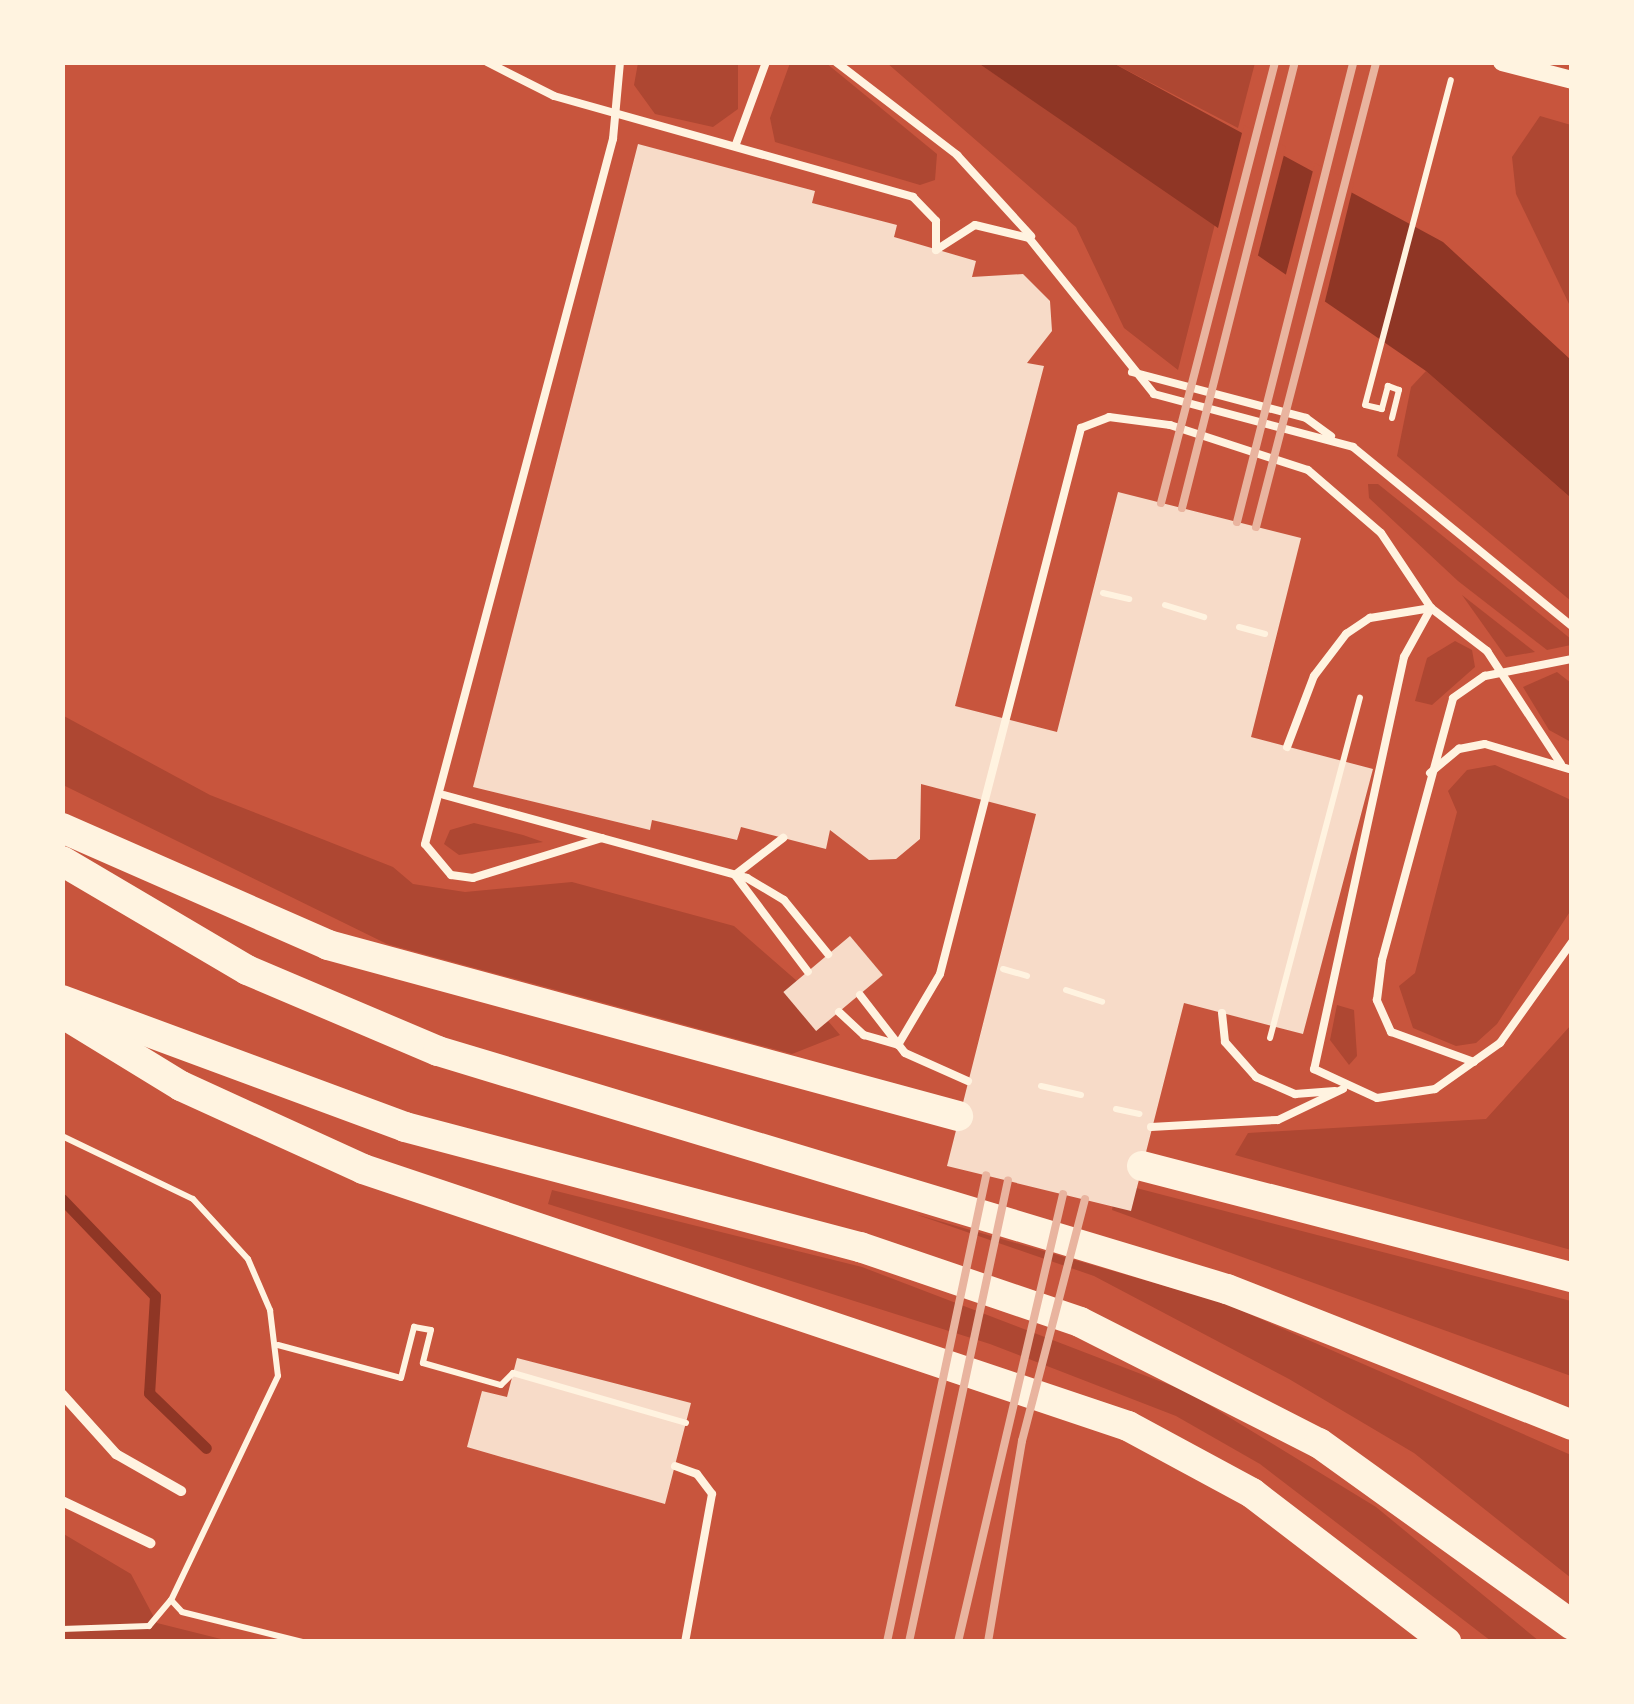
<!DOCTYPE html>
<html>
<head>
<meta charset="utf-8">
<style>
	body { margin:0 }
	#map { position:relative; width:1634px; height:1704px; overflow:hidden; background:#c8553d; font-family:Inter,sans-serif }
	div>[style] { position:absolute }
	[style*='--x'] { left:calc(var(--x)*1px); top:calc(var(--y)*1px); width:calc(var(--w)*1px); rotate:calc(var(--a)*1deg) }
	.green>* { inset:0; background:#ae4732 }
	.water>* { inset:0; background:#8f3625 }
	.pier>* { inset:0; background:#c8553d }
	.stream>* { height:11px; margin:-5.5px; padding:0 5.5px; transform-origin:5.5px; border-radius:5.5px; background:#8f3625 }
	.building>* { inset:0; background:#f7dbc8; transform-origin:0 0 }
	.path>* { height:6px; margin:-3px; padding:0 3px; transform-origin:3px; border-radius:3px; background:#fff3e0 }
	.service>* { height:8px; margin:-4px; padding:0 4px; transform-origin:4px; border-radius:4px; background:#fff3e0 }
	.minor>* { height:10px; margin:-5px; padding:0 5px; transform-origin:5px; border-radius:5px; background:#fff3e0 }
	.tertiary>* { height:18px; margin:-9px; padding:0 9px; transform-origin:9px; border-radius:9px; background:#fff3e0 }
	.motorway>* { height:30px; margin:-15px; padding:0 15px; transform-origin:15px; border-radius:15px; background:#fff3e0 }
	.rail>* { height:8px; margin:-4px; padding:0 4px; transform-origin:4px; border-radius:4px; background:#e9b49f }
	span { translate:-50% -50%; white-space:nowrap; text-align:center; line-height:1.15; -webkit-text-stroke:8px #fff3e0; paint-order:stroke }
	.frame { position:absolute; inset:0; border:65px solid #fff3e0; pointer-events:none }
</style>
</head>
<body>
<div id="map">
	<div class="green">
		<i style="clip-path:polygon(638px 63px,738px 63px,738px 109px,713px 127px,655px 114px,634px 85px)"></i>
		<i style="clip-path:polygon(790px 63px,826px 63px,937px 154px,935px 180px,920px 185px,775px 142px,770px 118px)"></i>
		<i style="clip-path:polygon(887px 63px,978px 63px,1215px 224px,1178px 370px,1124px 328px,1076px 227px)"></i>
		<i style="clip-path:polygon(1113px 63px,1255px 63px,1238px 128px)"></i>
		<i style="clip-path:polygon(1540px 116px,1571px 125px,1571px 308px,1516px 194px,1512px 157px)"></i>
		<i style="clip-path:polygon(1426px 371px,1571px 498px,1571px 601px,1397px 456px,1411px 387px)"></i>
		<i style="clip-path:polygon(1378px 484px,1571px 639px,1571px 645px,1547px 650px,1458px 581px,1369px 498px,1368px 484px)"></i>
		<i style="clip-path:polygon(1462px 595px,1535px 652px,1506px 657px)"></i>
		<i style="clip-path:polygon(1455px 641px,1472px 650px,1475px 667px,1432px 705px,1415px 701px,1427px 658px)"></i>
		<i style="clip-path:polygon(1557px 672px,1571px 683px,1571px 742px,1549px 730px,1523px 687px)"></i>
		<i style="clip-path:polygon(62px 715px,210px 795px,393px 867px,413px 884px,465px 892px,572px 882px,734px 926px,797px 981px,784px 992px,816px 1031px,828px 1021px,840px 1035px,792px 1054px,387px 944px,63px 785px)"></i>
		<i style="clip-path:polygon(1495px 765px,1571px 800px,1571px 910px,1497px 1024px,1476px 1043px,1456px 1046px,1413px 1028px,1399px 986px,1415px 973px,1457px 812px,1448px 791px,1467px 770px)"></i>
		<i style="clip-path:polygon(474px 823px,523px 835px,543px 842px,459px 855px,444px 844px,450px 830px)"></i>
		<i style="clip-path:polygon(1337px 1005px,1354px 1010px,1357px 1056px,1349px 1065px,1330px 1040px)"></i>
		<i style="clip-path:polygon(1571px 1025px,1571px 1250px,1235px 1155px,1248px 1133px,1486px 1119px)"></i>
		<i style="clip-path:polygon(1117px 1183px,1571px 1301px,1571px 1376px,1112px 1210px)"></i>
		<i style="clip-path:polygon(552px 1190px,862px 1267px,1188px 1392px,1376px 1507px,1539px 1641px,1491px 1641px,1260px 1464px,1176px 1416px,990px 1344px,548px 1204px)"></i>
		<i style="clip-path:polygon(915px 1214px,1224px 1303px,1571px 1455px,1571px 1578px,1414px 1453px,1289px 1379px,1094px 1276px)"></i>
		<i style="clip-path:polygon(62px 1533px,131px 1574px,157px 1623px,229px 1641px,63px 1641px)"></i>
	</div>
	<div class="water">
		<i style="clip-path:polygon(978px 63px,1113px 63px,1443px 242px,1571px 360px,1571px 498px,1426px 371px)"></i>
	</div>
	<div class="pier">
		<i style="clip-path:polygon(1244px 125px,1286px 147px,1257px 259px,1217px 232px)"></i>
		<i style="clip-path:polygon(1315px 163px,1354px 183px,1324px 305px,1285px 278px)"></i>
	</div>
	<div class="stream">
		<i style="--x:62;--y:1199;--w:134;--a:46.2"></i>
		<i style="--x:155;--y:1296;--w:97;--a:93.5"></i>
		<i style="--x:149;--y:1393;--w:79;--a:44"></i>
	</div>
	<div class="building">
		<i style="clip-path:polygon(638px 144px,815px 191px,812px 203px,897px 225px,894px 237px,976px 261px,972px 277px,1023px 274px,1050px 301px,1052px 331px,1027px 363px,1044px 366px,955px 706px,1057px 732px,1118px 492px,1301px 538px,1251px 737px,1373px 769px,1303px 1034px,1184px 1003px,1131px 1211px,947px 1166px,1036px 814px,921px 784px,920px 839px,896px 859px,869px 860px,830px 830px,826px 849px,741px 827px,737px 840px,652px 820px,650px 830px,473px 787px)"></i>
		<i style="left:850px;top:936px;width:51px;height:87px;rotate:50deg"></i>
		<i style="clip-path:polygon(517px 1358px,691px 1403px,665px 1504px,467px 1447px,482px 1391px,507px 1397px)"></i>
	</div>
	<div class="path">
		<i style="--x:1392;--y:418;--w:29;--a:-76"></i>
		<i style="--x:1399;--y:390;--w:12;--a:-160"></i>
		<i style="--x:1388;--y:386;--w:24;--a:105"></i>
		<i style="--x:1382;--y:409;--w:17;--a:-167"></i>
		<i style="--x:1365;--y:405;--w:336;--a:-75.2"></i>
		<i style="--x:1103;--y:593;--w:27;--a:13"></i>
		<i style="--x:1165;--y:605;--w:41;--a:17.1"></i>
		<i style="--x:1239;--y:627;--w:27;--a:15"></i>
		<i style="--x:1003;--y:969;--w:25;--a:16"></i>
		<i style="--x:1066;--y:990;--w:38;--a:18"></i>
		<i style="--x:1270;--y:1038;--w:352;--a:-75.2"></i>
		<i style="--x:1041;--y:1086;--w:41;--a:12.7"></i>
		<i style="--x:1116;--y:1109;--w:24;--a:12"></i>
		<i style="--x:62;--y:1136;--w:145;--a:25.7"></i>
		<i style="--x:193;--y:1199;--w:81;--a:47.5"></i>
		<i style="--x:248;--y:1259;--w:56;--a:66.7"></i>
		<i style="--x:270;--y:1310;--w:66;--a:83.1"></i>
		<i style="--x:278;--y:1376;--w:248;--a:115.5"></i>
		<i style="--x:171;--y:1600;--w:16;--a:47"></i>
		<i style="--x:182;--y:1612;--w:124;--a:14"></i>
		<i style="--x:278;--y:1345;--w:127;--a:15"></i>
		<i style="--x:401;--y:1378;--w:53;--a:-75.7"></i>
		<i style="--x:414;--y:1327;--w:17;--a:10"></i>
		<i style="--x:431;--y:1330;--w:34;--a:104"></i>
		<i style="--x:423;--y:1363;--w:81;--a:15.8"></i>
		<i style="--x:501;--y:1385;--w:17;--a:-45"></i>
		<i style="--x:513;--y:1373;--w:180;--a:16.1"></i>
		<i style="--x:62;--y:1629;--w:87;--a:-2"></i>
		<i style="--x:149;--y:1626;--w:34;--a:-50"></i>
	</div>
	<div class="service">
		<i style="--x:487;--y:62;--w:75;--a:26.9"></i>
		<i style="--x:554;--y:96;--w:373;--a:15.7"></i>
		<i style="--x:913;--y:197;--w:33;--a:46"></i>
		<i style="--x:936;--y:221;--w:29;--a:90"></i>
		<i style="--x:836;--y:62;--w:153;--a:37.5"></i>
		<i style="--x:957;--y:155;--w:110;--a:47.6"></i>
		<i style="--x:736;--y:144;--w:87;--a:-69.9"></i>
		<i style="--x:936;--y:250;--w:46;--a:-32.7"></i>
		<i style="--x:975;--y:225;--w:56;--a:13.5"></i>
		<i style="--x:1029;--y:238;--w:200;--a:51.3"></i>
		<i style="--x:1154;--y:394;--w:206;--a:14.9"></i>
		<i style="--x:1353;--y:447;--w:283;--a:39.3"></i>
		<i style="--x:1132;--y:372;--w:180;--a:14.8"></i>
		<i style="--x:1306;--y:418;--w:31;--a:36"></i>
		<i style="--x:1431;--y:608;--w:56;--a:118.9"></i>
		<i style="--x:1404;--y:657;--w:422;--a:102.3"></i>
		<i style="--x:1314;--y:1069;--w:69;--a:24.7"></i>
		<i style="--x:1377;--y:1098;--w:59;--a:-8.8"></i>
		<i style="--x:1435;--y:1089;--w:80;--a:-35.3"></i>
		<i style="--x:1500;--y:1043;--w:124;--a:-54.5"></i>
		<i style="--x:1287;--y:747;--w:76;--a:-69.2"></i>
		<i style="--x:1314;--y:676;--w:53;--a:-52.7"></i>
		<i style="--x:1346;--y:634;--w:29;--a:-34"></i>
		<i style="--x:1370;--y:618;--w:62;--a:-9.3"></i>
		<i style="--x:1431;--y:608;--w:71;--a:37.5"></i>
		<i style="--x:1487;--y:651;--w:135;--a:56.8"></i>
		<i style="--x:1430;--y:773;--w:38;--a:-40"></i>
		<i style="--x:1459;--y:749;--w:26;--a:-11"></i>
		<i style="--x:1485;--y:744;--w:91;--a:16.6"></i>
		<i style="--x:444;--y:795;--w:314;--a:15.3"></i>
		<i style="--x:747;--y:878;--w:43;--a:30.7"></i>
		<i style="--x:784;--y:900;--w:70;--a:50.8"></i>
		<i style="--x:602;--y:838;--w:135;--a:162.8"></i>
		<i style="--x:473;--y:878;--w:22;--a:-172"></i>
		<i style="--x:451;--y:875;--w:40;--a:-130"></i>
		<i style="--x:425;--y:844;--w:730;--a:-75.07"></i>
		<i style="--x:613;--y:139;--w:77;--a:-84.8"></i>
		<i style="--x:735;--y:875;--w:121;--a:53"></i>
		<i style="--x:735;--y:875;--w:61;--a:-37.6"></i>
		<i style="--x:860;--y:995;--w:73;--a:52.2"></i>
		<i style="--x:905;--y:1053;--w:69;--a:24"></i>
		<i style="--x:839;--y:1012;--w:34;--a:43"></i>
		<i style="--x:864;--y:1035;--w:35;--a:16"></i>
		<i style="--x:1222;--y:1013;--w:29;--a:84"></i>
		<i style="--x:1225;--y:1042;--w:47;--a:48.5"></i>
		<i style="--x:1256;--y:1077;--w:43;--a:23.6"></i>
		<i style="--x:1295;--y:1094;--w:40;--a:-4.3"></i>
		<i style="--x:898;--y:1045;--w:82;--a:-59.4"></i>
		<i style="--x:940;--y:974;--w:564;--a:-75.52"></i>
		<i style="--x:1081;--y:428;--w:30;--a:-21"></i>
		<i style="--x:1109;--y:417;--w:62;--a:7.5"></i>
		<i style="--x:1170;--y:425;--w:145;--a:18.1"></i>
		<i style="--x:1308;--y:470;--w:96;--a:40.8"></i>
		<i style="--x:1381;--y:533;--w:90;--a:56.3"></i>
		<i style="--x:1474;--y:1062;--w:88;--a:-160.1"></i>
		<i style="--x:1391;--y:1032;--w:35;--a:-114"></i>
		<i style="--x:1377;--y:1000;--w:40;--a:-82.9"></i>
		<i style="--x:1382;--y:960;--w:271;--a:-74.8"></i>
		<i style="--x:1453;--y:698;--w:39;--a:-35"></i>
		<i style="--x:1485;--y:676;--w:89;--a:-11.1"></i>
		<i style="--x:1151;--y:1127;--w:127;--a:-3.2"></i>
		<i style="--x:1278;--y:1120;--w:72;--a:-25.5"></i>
		<i style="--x:675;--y:1466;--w:23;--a:20"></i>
		<i style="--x:697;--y:1474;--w:25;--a:53"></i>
		<i style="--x:712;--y:1494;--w:150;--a:100.3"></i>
	</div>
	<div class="minor">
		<i style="--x:62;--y:1394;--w:81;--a:48"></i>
		<i style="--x:116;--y:1454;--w:75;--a:29.6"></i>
		<i style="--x:62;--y:1501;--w:98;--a:25.5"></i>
	</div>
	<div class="tertiary">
		<i style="--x:1502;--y:62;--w:72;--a:14.4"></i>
	</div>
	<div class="motorway">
		<i style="--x:62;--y:828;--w:291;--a:23.7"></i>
		<i style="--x:328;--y:945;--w:653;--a:15.19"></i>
		<i style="--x:62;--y:861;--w:215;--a:30.5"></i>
		<i style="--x:247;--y:970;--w:207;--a:23"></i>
		<i style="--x:438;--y:1051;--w:824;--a:16.79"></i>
		<i style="--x:1227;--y:1289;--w:371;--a:21.5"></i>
		<i style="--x:62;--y:1000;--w:366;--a:20.3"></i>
		<i style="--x:405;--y:1127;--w:471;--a:14.8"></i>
		<i style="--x:860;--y:1247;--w:232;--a:18.8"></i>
		<i style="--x:1080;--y:1322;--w:268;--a:26.9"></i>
		<i style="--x:1319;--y:1443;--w:312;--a:35.7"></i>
		<i style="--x:65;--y:1015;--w:136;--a:31.5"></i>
		<i style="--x:181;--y:1086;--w:200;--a:24.5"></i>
		<i style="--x:363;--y:1169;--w:807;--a:18.57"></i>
		<i style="--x:1128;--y:1426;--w:141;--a:28.4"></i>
		<i style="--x:1252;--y:1493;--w:245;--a:37.5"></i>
		<i style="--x:1142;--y:1166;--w:444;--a:14.5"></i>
	</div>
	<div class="rail">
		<i style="--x:1161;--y:503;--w:455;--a:-75.5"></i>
		<i style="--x:1182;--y:508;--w:460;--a:-75.8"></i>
		<i style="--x:1237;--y:522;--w:474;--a:-75.8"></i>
		<i style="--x:1256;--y:527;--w:480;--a:-75.5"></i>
		<i style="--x:887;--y:1642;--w:477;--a:-78"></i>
		<i style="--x:909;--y:1642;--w:472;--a:-77.9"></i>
		<i style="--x:958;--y:1642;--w:460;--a:-76.8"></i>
		<i style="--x:988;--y:1642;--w:204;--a:-80.4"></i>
		<i style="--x:1022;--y:1441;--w:250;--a:-75.4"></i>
	</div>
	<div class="frame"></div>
</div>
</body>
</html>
